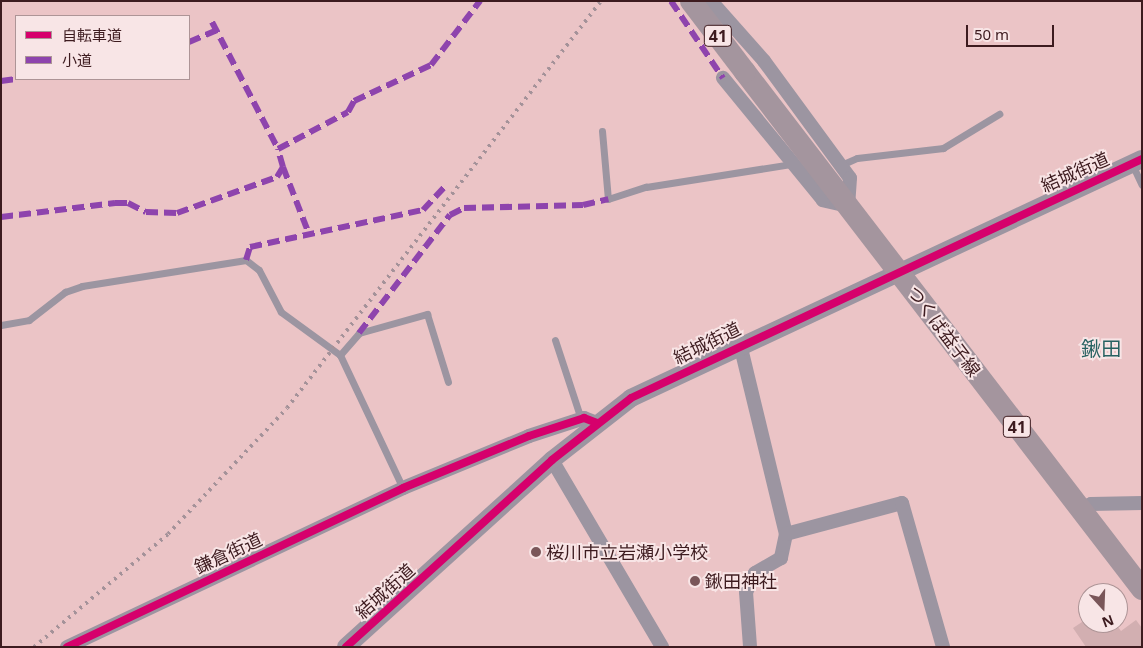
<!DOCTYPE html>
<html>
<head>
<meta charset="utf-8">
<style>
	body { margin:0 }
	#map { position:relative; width:1143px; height:648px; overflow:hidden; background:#ebc4c6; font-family:"Noto Sans","Noto Sans JP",sans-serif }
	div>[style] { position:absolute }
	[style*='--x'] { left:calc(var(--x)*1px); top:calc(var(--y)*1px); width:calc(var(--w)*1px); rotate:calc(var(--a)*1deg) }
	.building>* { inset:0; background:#d2afb1 }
	.service>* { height:7px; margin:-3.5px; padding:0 3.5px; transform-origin:3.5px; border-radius:3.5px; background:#9c95a1 }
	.minor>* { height:14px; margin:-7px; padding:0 7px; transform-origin:7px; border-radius:7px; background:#9c95a1 }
	.tertiary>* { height:18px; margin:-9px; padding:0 9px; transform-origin:9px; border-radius:9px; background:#9c95a1 }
	.primary>* { height:22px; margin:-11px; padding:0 11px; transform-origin:11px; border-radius:11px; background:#a4959e }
	.rail>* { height:4px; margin-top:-2px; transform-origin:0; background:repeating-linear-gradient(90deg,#a49299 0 2.5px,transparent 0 7.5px) }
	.primary-bridge>* { height:22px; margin:-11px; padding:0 11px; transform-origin:11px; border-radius:11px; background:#a4959e }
	.quiet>* { height:6px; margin-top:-3px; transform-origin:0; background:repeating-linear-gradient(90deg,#8e44ad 0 12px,transparent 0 18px) }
	.cycleway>* { height:8px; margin:-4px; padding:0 4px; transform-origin:4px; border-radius:4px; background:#d6006c }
	.dots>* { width:14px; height:14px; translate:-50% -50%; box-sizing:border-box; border:2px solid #f8e5e6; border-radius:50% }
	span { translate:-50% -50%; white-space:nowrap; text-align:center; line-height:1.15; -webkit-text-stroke:4px #f8e5e6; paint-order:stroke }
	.shield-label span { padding:1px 4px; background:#f8e5e6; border:1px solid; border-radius:4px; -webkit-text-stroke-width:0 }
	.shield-label { font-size:16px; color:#3d1b1f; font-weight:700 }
	.street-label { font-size:18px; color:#3d1b1f }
	.poi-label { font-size:18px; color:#3d1b1f }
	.left { translate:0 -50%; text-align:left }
	.quarter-label { font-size:20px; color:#286262 }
	.frame { position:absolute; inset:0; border:2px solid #3d1b1f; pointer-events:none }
	.legend { position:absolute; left:15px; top:15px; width:175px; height:65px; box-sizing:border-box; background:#f8e5e6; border:1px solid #ad9496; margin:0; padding:6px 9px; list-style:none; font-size:15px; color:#3d1b1f }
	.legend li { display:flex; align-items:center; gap:10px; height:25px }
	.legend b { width:25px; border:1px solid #ad9496 }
	.north { position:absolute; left:1078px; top:583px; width:50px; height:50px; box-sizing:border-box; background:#f8e5e6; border:1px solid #ad9496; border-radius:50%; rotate:160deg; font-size:14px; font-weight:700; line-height:20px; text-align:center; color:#3d1b1f }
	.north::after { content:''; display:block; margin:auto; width:18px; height:22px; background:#7a5659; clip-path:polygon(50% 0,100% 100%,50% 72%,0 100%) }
	.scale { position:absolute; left:966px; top:25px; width:88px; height:22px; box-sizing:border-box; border:2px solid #3d1b1f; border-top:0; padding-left:6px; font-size:15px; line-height:18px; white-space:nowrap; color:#3d1b1f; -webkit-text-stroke:4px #f8e5e6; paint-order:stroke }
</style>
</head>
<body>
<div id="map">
	<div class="building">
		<i style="clip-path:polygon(1088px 618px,1088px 623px,1115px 623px,1121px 631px,1136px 620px,1142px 628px,1142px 647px,1086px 647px,1073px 628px)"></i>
	</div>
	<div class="service">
		<i style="--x:602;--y:131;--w:68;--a:85"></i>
		<i style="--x:608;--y:199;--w:40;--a:-18"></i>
		<i style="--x:646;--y:187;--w:148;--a:-9"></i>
		<i style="--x:1132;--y:164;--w:23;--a:65"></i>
		<i style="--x:841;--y:165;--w:17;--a:-24"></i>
		<i style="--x:857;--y:158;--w:87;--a:-6.6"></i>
		<i style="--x:943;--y:148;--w:66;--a:-31.3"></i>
		<i style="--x:1;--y:325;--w:28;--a:-10"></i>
		<i style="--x:29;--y:320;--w:46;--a:-37.9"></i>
		<i style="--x:65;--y:292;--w:18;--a:-19"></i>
		<i style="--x:82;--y:286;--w:166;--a:-9"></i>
		<i style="--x:246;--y:260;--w:16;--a:38"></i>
		<i style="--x:259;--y:270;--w:47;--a:62.4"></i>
		<i style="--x:281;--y:312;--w:73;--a:36.1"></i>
		<i style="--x:340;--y:355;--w:147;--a:64.7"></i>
		<i style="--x:555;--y:340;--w:83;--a:71.8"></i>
		<i style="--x:340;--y:355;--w:29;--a:-49"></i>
		<i style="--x:359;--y:333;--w:71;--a:-15.6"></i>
		<i style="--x:427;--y:314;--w:71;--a:72.8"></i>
	</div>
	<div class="minor">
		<i style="--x:711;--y:1;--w:80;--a:48.5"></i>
		<i style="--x:764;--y:61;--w:145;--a:53.7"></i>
		<i style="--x:850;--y:178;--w:28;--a:94"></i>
		<i style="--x:848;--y:206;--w:26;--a:-167"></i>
		<i style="--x:823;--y:200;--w:158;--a:-129.3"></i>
		<i style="--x:740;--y:344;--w:195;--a:76.4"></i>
		<i style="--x:786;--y:534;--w:25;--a:102"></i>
		<i style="--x:781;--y:558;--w:30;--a:150"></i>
		<i style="--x:755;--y:573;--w:21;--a:115"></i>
		<i style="--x:746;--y:592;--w:55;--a:85.8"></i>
		<i style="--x:552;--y:460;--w:217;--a:59.5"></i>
		<i style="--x:1080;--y:509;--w:12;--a:-24"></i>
		<i style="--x:1091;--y:504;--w:51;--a:-1.1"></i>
		<i style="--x:786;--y:534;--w:120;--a:-15"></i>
		<i style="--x:902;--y:503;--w:150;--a:74.1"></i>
		<i style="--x:67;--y:647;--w:372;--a:-25.3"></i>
		<i style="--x:403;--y:488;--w:136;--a:-22.4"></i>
		<i style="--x:529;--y:436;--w:58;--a:-18.1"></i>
		<i style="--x:584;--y:418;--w:14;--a:21"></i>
	</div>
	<div class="tertiary">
		<i style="--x:346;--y:647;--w:278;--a:-42.2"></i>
		<i style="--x:552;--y:460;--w:100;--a:-38.1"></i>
		<i style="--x:631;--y:398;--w:564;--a:-25.07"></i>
	</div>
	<div class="primary">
		<i style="--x:745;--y:72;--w:652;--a:52.48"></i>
	</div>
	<div class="rail">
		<i style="--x:34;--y:647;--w:175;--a:-40.1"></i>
		<i style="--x:168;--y:534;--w:173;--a:-46.6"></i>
		<i style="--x:287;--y:408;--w:514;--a:-52.35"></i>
	</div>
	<div class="primary-bridge">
		<i style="--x:691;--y:1;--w:89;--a:52.7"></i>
	</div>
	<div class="quiet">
		<i style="--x:671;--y:1;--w:93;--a:56"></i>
		<i style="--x:212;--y:22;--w:143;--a:62.5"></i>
		<i style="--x:189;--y:42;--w:30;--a:-23"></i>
		<i style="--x:1;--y:81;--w:15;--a:-8"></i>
		<i style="--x:283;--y:167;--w:72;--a:68.8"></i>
		<i style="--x:1;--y:217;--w:115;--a:-7"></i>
		<i style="--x:115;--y:203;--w:13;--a:0"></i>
		<i style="--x:128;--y:203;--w:20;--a:27"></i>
		<i style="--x:146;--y:212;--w:31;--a:2"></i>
		<i style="--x:177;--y:213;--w:106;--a:-19.8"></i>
		<i style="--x:277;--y:177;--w:12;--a:-59"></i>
		<i style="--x:283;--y:167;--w:19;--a:-106"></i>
		<i style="--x:278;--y:149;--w:79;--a:-27.9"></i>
		<i style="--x:348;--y:112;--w:13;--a:-61"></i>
		<i style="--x:354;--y:101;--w:85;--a:-25.1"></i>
		<i style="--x:431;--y:65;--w:81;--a:-52.6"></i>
		<i style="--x:246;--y:260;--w:14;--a:-73"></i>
		<i style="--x:250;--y:247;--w:177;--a:-12.1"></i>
		<i style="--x:423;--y:210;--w:34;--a:-47"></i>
		<i style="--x:359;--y:333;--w:149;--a:-52.4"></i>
		<i style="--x:450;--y:215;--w:16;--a:-27"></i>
		<i style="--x:464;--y:208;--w:119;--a:-1.4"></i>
		<i style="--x:583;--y:205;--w:26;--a:-13"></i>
	</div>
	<div class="cycleway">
		<i style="--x:67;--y:647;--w:372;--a:-25.3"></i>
		<i style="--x:403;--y:488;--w:136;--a:-22.4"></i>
		<i style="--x:529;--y:436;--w:58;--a:-18.1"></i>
		<i style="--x:584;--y:418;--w:14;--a:21"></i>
		<i style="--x:346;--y:647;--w:278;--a:-42.2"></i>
		<i style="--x:552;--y:460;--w:100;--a:-38.1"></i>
		<i style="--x:631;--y:398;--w:564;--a:-25.07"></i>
	</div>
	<div class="dots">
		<i style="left:536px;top:552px;background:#7a5659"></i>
		<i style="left:695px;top:581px;background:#7a5659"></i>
	</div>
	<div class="shield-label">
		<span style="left:718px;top:36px">41</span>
		<span style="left:1017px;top:427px">41</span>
	</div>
	<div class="street-label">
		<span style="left:1075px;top:172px;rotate:-24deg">結城街道</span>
		<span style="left:944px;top:331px;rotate:53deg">つくば益子線</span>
		<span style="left:707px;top:343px;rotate:-26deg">結城街道</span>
		<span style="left:228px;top:553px;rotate:-25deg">鎌倉街道</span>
		<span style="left:385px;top:591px;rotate:-42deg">結城街道</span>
	</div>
	<div class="poi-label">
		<span class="left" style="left:546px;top:552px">桜川市立岩瀬小学校</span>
		<span class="left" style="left:705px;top:581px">鍬田神社</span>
	</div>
	<div class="quarter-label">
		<span style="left:1101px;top:348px">鍬田</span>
	</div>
	<div class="frame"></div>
	<ul class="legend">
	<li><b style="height:6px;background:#d6006c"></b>自転車道</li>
	<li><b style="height:6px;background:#8e44ad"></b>小道</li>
	</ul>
	<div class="north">N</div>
	<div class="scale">50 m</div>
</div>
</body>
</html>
